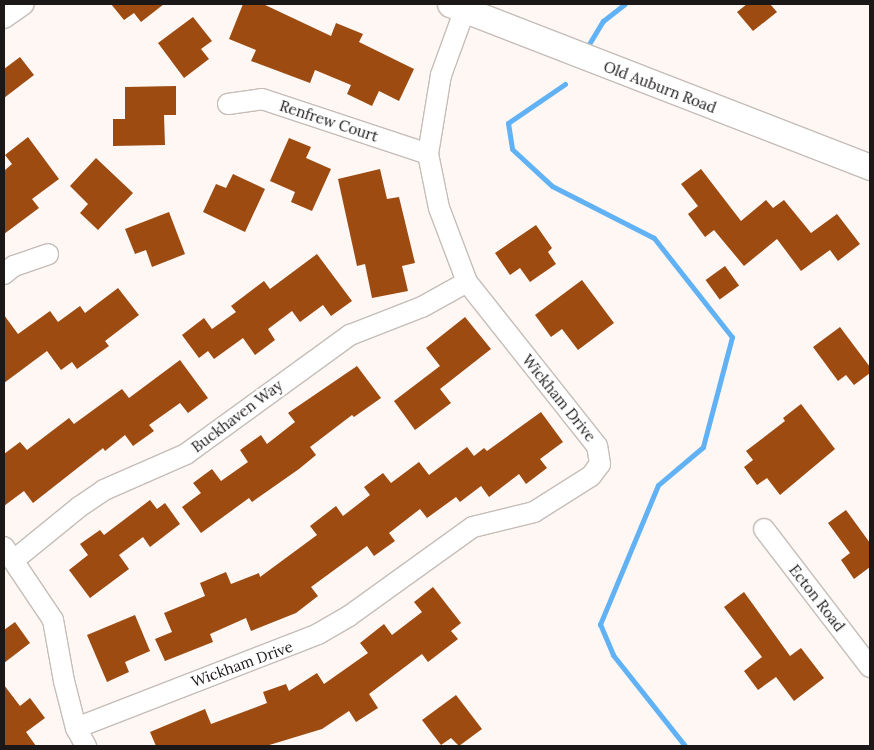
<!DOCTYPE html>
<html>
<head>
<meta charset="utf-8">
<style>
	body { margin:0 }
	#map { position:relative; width:874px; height:750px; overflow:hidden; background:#fef7f4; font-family:Lora,serif }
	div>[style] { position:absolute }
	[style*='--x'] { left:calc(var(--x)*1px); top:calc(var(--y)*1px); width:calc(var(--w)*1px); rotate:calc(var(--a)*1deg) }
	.stream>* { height:5px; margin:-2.5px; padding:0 2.5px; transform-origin:2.5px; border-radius:2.5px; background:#61b1f5 }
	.building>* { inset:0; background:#9d4b11; transform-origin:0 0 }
	.roads { filter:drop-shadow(1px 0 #c5bdb8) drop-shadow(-1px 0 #c5bdb8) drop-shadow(0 1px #c5bdb8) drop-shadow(0 -1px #c5bdb8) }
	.minor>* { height:20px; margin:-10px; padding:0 10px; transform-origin:10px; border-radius:10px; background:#fff }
	.major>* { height:25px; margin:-12.5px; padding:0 12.5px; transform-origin:12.5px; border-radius:12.5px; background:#fff }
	span { translate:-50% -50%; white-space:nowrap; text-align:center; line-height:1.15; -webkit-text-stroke:5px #fff; paint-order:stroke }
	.street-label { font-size:15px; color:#1b1817 }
	.frame { position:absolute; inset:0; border:5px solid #1b1817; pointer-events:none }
</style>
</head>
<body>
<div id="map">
	<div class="stream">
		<i style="--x:589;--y:44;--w:27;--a:-59"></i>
		<i style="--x:603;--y:21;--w:28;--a:-38"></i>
		<i style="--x:565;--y:84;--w:69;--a:145.6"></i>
		<i style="--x:508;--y:123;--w:26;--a:81"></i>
		<i style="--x:512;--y:149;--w:54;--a:42.8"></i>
		<i style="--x:552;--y:186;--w:114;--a:27"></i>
		<i style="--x:654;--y:238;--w:126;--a:51.8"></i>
		<i style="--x:732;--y:337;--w:114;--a:104.8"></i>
		<i style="--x:703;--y:447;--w:59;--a:139.8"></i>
		<i style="--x:658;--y:485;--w:151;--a:112.6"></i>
		<i style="--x:600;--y:624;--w:34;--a:67"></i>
		<i style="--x:613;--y:655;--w:116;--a:51.6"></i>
	</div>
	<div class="building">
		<i style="clip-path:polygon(111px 4px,164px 4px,141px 22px,134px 13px,124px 20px)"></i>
		<i style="clip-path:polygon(243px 4px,263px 4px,331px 36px,336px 23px,363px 34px,359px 42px,414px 69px,399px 101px,379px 91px,372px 106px,347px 94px,351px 85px,315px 70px,310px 83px,251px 61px,256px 50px,229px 39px)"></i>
		<i style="clip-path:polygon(747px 4px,770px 4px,777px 12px,753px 31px,737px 12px)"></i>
		<i style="clip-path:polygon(193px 17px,212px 41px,201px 49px,209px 59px,184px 78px,158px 43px)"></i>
		<i style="clip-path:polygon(20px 57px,34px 75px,4px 98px,4px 69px)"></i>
		<i style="clip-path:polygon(176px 86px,176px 115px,164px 115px,165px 145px,113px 146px,113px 119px,125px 119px,125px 87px)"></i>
		<i style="clip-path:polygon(28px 137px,59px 179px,32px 199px,39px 208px,4px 234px,4px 171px,12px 164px,5px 155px)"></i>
		<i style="clip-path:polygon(289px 138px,311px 147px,306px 158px,331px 169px,312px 211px,291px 202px,295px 192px,270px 181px)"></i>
		<i style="clip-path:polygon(96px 158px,133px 193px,98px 230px,80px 213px,88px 204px,70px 186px)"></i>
		<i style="clip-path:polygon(380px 169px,387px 199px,399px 197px,415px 263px,402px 266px,408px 291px,372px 298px,365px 264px,357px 266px,338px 179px)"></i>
		<i style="clip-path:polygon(701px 169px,741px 221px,766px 200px,773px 208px,784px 200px,811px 233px,837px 214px,860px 244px,838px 261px,830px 250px,801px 271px,777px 239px,744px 266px,714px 230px,705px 237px,688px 214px,698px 206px,681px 184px)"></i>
		<i style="clip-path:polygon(233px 174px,265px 189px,245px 232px,203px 212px,216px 184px,226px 188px)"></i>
		<i style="clip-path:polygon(169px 212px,185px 254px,152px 267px,146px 250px,135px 254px,125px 229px)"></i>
		<i style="clip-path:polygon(536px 225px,552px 248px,548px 252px,556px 264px,530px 282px,520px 268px,510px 275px,495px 253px)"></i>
		<i style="clip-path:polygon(317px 254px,352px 301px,331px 316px,323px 305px,300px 322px,292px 311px,268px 329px,275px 340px,255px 355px,243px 338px,214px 359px,208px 351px,199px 358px,182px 335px,204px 318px,212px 329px,236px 312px,231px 306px,264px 281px,270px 289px)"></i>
		<i style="left:725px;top:266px;width:24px;height:24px;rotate:54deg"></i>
		<i style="clip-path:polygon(582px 280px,614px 323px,578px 350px,562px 329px,551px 337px,535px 315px)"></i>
		<i style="clip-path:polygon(118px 288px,139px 315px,105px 341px,109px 346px,77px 369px,72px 362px,61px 370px,47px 351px,4px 383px,4px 315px,18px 334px,50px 311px,58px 322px,80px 306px,85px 313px)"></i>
		<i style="clip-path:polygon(465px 317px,491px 349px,440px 389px,451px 403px,415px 430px,394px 401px,440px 366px,426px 348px)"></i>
		<i style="clip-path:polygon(840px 327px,870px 367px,870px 373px,854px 385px,846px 375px,838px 381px,813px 347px)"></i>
		<i style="clip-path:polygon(180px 360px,208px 398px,188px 413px,180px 403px,149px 425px,154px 431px,133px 446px,125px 435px,105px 451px,103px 448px,33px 503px,24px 491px,4px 506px,4px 454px,20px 442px,27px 450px,69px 418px,74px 424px,122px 389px,129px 398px)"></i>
		<i style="clip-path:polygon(357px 366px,381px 398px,354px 417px,352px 415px,310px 447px,316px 455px,299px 469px,252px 502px,249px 498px,201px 533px,182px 507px,201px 493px,193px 483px,212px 469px,221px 481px,248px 462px,240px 450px,261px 435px,267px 444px,295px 422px,288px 413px)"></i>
		<i style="clip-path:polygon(801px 404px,835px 449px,780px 495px,767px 478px,757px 485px,744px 467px,753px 460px,746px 451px,785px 421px,783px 418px)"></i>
		<i style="clip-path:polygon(541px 412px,563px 442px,540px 459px,547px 468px,526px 484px,519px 474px,489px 497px,481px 486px,460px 502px,456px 497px,427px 518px,420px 509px,389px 533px,395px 541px,374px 556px,367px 546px,311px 587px,318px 596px,296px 613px,251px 631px,246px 618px,210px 634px,213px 642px,165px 661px,155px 639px,172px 632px,164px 613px,205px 596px,200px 583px,226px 572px,231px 584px,259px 573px,260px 577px,317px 535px,310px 526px,336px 506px,343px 516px,370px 495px,364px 487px,383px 473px,391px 483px,419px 462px,429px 475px,467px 447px,474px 456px,484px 448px,487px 451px)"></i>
		<i style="clip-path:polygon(150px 500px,157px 509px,165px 503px,180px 524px,150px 547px,143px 537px,119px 555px,129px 569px,90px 598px,69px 570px,88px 555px,80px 544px,100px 530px,104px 535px)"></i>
		<i style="clip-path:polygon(846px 510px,870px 543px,870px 567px,854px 579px,841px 560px,850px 553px,828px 523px)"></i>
		<i style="clip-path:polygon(433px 587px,461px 623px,451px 631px,458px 639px,428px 662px,422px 654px,369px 694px,378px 708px,356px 722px,349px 711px,322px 729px,266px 746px,156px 746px,150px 732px,205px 709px,211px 724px,267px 703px,263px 692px,286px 684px,289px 691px,317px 673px,324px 684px,368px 653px,360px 643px,384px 624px,392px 635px,422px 612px,414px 602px)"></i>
		<i style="clip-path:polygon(744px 592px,790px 656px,801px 648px,824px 678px,794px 701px,776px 677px,758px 690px,744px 671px,762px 657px,724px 607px)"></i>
		<i style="clip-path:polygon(135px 615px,150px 651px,125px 662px,129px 672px,107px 682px,87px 635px)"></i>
		<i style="clip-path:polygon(15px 622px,30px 643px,4px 663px,4px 630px)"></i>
		<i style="clip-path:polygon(4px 685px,20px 706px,30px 698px,45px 718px,26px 732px,36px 746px,4px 746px)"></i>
		<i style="clip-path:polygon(456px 695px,482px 729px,459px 746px,451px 738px,441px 745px,422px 720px)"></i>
	</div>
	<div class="roads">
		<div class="minor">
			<i style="--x:4;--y:18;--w:24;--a:-35"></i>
			<i style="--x:228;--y:104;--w:34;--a:-8"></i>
			<i style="--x:262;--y:99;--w:175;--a:18.3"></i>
			<i style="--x:4;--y:274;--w:13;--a:-39"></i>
			<i style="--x:14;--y:266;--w:36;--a:-19"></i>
			<i style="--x:764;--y:529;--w:174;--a:52.5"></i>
			<i style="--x:4;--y:547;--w:88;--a:56.1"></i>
			<i style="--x:53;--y:620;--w:62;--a:79.8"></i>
			<i style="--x:64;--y:681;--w:49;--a:75.7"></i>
			<i style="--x:76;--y:728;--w:21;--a:61"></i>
			<i style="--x:14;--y:560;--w:84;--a:-39.2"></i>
			<i style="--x:79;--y:507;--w:30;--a:-34"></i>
			<i style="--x:104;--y:490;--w:90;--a:-23.7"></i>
			<i style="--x:186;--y:454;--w:203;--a:-36"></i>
			<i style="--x:350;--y:335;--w:77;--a:-21.3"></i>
			<i style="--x:422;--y:307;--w:51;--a:-29.1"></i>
			<i style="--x:76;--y:728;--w:260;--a:-21.2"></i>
			<i style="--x:318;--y:634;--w:36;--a:-30"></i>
			<i style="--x:349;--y:616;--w:153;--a:-35.7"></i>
			<i style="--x:473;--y:527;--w:63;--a:-13.8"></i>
			<i style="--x:534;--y:512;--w:67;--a:-32.3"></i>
			<i style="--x:591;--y:476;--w:15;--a:-53"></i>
			<i style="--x:600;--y:464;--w:18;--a:-99"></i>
			<i style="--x:597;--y:446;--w:209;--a:-128.4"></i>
			<i style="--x:467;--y:282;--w:79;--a:-110.7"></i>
			<i style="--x:439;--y:208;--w:55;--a:-101.5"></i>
			<i style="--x:428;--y:154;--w:80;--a:-80.7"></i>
			<i style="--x:441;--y:75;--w:70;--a:-70"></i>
		</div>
		<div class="major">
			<i style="--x:450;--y:4;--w:451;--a:21.2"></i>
		</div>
	</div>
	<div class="street-label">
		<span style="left:660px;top:87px;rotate:21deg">Old Auburn Road</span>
		<span style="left:329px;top:121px;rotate:18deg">Renfrew Court</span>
		<span style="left:559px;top:398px;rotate:51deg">Wickham Drive</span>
		<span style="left:237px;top:416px;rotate:-37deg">Buckhaven Way</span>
		<span style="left:817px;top:598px;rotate:52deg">Ecton Road</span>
		<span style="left:242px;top:664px;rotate:-20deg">Wickham Drive</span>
	</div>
	<div class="frame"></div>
</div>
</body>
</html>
